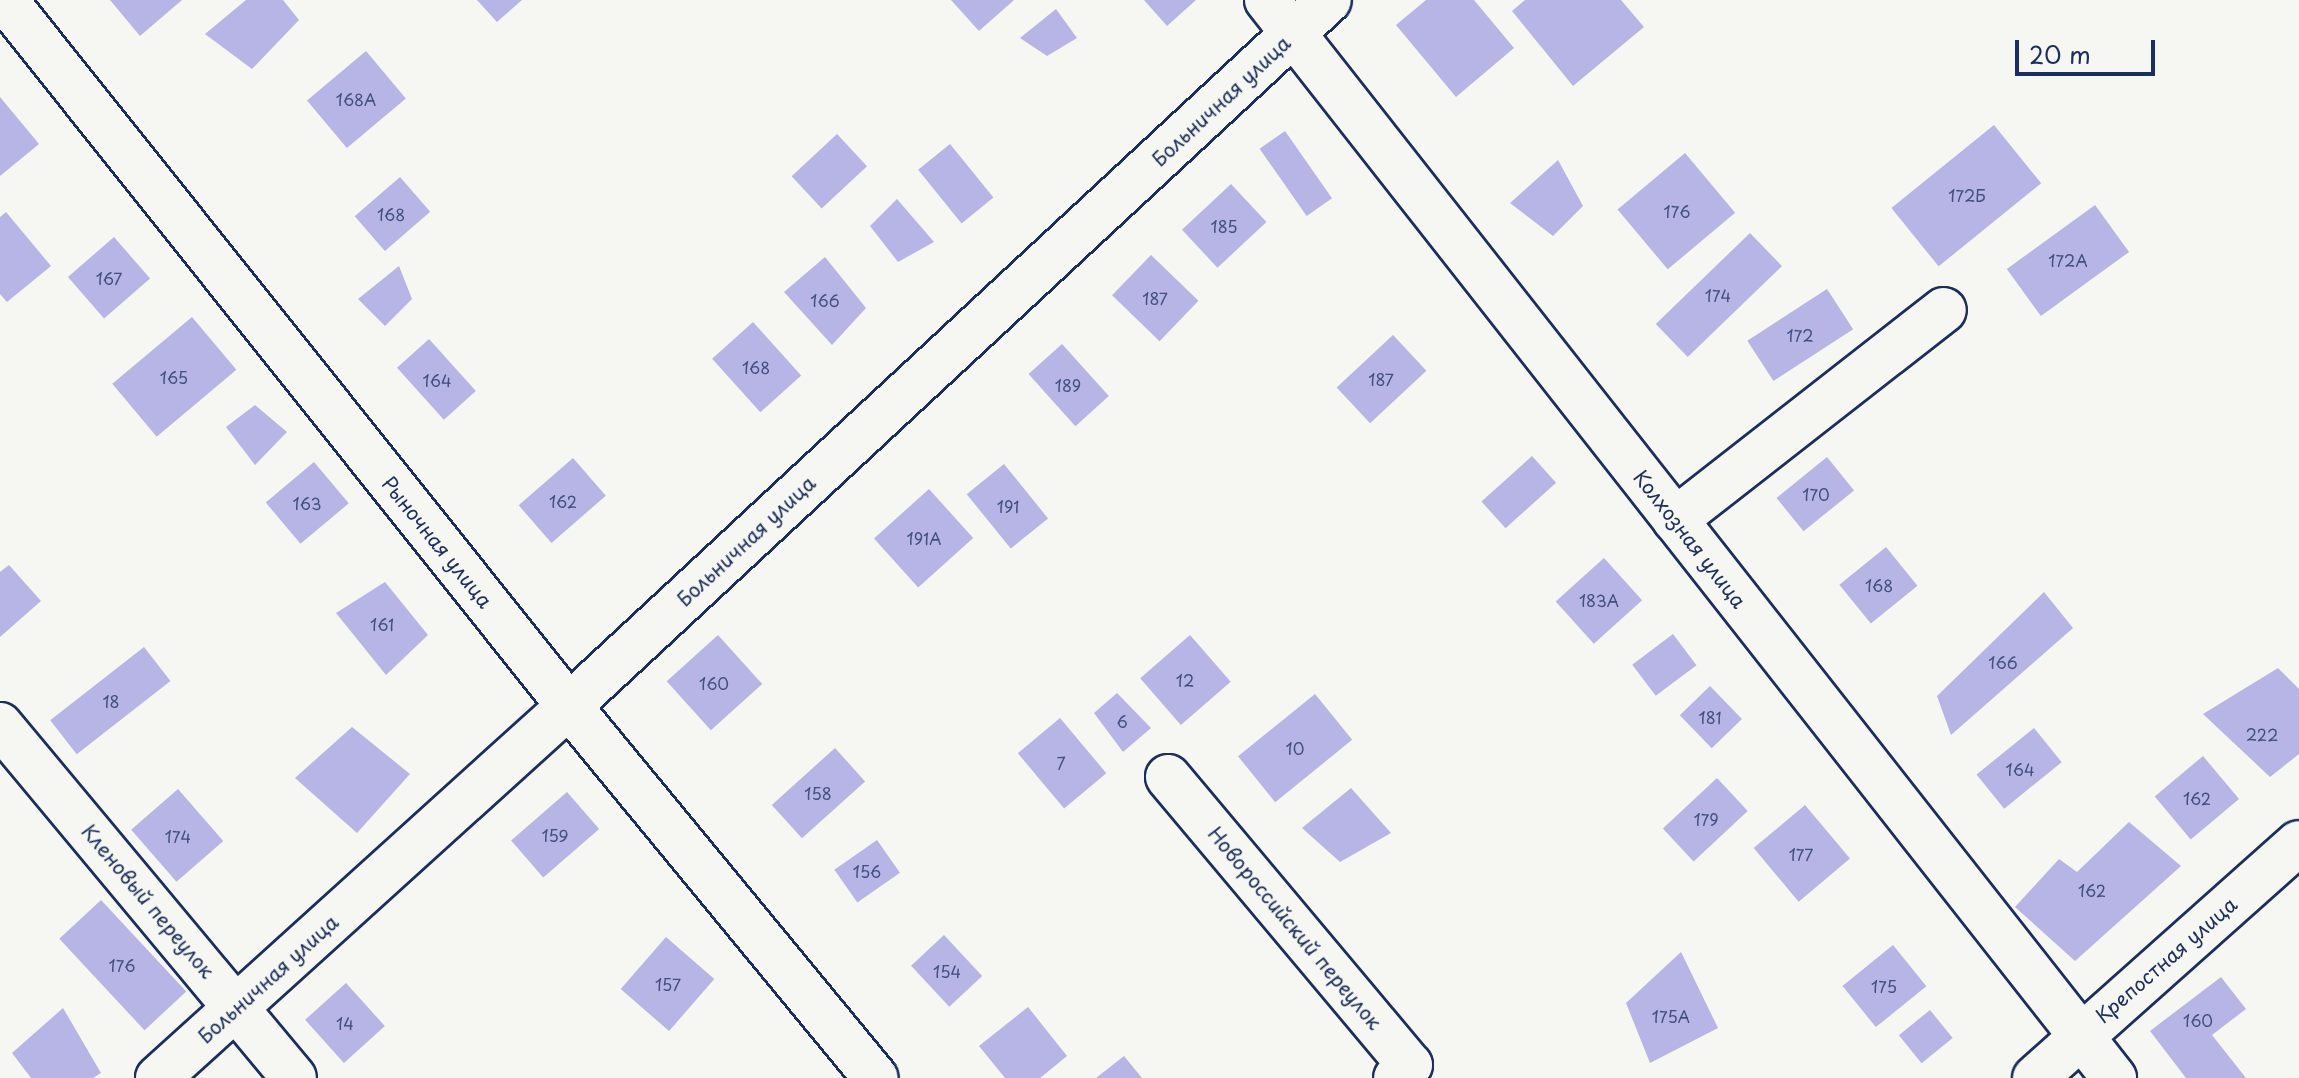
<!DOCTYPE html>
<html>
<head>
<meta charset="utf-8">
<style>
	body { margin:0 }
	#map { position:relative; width:2299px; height:1078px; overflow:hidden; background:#f6f6f2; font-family:"Playpen Sans",sans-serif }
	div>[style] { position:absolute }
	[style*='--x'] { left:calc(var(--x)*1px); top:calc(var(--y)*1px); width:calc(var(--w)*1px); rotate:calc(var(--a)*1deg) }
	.building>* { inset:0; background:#b7b4e6; transform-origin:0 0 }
	.roads { filter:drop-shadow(2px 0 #1b2f5e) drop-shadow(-2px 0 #1b2f5e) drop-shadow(0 2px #1b2f5e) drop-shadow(0 -2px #1b2f5e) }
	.minor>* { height:44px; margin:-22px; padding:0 22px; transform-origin:22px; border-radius:22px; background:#f6f6f2 }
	span { translate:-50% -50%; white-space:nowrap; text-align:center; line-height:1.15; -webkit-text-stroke:7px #f6f6f2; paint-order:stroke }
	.number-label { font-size:16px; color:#425080 }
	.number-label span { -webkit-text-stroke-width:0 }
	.street-label { font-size:20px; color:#1b2f5e }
	.scale { position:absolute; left:2015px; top:40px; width:140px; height:36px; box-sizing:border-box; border:4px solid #1b2f5e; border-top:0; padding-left:10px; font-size:24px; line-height:28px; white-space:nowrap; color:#1b2f5e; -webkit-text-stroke:6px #f6f6f2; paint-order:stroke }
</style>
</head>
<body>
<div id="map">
	<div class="building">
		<i style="clip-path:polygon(110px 0,182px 0,140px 36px)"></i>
		<i style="clip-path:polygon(246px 0,283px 0,299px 20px,252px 69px,205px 34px)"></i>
		<i style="clip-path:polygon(477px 0,522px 0,497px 22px)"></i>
		<i style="clip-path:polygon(951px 0,1014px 0,979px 31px)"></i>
		<i style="clip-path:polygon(1144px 0,1196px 0,1167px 26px)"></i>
		<i style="clip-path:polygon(1426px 0,1474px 0,1514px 48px,1456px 97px,1396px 25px)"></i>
		<i style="clip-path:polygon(1525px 0,1621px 0,1644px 27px,1573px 86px,1512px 11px)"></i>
		<i style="clip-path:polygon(1056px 9px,1077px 38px,1047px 56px,1020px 38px)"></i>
		<i style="left:366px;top:51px;width:62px;height:77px;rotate:50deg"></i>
		<i style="clip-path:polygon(0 97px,39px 144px,0 176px)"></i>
		<i style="left:1994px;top:125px;width:75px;height:132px;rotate:51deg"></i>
		<i style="left:1285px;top:131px;width:82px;height:31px;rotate:55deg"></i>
		<i style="left:837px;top:134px;width:44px;height:62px;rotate:47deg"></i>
		<i style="left:950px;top:144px;width:69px;height:41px;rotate:51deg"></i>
		<i style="left:1685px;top:153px;width:78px;height:88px;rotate:50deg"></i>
		<i style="clip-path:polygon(1558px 160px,1583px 206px,1553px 236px,1510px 203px)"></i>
		<i style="left:400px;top:177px;width:46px;height:60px;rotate:49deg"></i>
		<i style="left:1231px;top:184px;width:52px;height:67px;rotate:47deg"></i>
		<i style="clip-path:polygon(897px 199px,934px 242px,898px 262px,870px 226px)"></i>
		<i style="left:2095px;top:205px;width:58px;height:109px;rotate:54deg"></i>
		<i style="clip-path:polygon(6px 212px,51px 266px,7px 302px,0 294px,0 217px)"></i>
		<i style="left:1750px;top:233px;width:46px;height:131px;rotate:46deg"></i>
		<i style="left:114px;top:237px;width:55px;height:61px;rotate:49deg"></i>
		<i style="left:1151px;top:255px;width:66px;height:56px;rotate:44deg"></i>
		<i style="clip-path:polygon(825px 257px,866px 308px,832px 345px,784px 292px)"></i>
		<i style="clip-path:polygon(399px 266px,412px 299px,385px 326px,358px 299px)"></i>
		<i style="left:1827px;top:289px;width:48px;height:95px;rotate:57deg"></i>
		<i style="left:192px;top:317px;width:69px;height:104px;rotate:50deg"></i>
		<i style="left:753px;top:322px;width:72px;height:55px;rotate:48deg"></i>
		<i style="left:1393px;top:335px;width:49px;height:77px;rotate:47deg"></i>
		<i style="left:429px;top:339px;width:70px;height:43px;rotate:48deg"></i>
		<i style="left:1062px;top:344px;width:70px;height:45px;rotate:48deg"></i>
		<i style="clip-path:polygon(255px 405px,287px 432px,255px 465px,226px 427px)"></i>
		<i style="left:1532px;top:456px;width:36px;height:68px;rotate:48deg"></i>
		<i style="left:1827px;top:457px;width:43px;height:65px;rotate:51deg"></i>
		<i style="left:573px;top:458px;width:50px;height:72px;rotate:49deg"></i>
		<i style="left:314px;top:462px;width:54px;height:63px;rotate:50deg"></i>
		<i style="left:1004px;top:464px;width:70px;height:48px;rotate:51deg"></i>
		<i style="left:929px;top:489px;width:66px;height:74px;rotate:48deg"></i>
		<i style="left:1886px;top:547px;width:50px;height:60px;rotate:51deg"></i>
		<i style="left:1604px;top:558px;width:57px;height:65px;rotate:48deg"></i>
		<i style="clip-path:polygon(9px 565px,41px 601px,0 637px,0 572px)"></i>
		<i style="clip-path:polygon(385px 582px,428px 635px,386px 675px,336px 613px)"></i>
		<i style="clip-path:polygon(2044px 592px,2073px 628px,1951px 735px,1937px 696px)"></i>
		<i style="left:1673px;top:634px;width:39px;height:51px;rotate:53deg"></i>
		<i style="left:718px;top:635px;width:66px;height:69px;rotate:48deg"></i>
		<i style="left:1190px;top:635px;width:62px;height:66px;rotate:49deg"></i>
		<i style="left:144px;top:647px;width:43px;height:119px;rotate:52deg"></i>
		<i style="clip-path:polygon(2278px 668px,2299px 689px,2299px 754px,2270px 777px,2203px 714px)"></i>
		<i style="left:1710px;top:686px;width:46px;height:42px;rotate:46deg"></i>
		<i style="clip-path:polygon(1117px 693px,1151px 728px,1123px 752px,1094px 713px)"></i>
		<i style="left:1315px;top:694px;width:59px;height:99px;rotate:51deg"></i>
		<i style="left:1060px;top:718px;width:72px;height:55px;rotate:50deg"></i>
		<i style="clip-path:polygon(352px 727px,410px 774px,357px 833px,295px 778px)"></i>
		<i style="left:2034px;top:728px;width:44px;height:74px;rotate:51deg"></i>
		<i style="left:835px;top:748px;width:45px;height:85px;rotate:48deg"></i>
		<i style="left:2203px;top:756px;width:56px;height:63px;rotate:50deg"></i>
		<i style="left:1717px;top:778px;width:45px;height:74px;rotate:47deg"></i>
		<i style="clip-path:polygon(1351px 788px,1391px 833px,1340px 862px,1302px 828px)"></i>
		<i style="left:178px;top:789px;width:69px;height:62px;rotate:49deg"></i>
		<i style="left:567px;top:792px;width:49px;height:74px;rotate:49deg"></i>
		<i style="left:1805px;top:805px;width:70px;height:67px;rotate:50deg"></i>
		<i style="clip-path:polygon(2129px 822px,2181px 866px,2075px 961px,2015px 907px,2059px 859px,2077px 872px)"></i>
		<i style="left:877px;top:840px;width:40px;height:52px;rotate:55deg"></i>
		<i style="left:101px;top:900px;width:125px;height:57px;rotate:47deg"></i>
		<i style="left:944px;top:935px;width:56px;height:45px;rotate:47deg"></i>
		<i style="left:666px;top:937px;width:64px;height:69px;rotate:41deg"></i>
		<i style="left:1893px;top:945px;width:53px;height:65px;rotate:51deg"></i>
		<i style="clip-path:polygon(1681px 952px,1718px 1028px,1650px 1063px,1626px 1003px)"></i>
		<i style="clip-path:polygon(2221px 977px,2246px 1009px,2212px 1035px,2246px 1078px,2186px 1078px,2150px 1031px)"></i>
		<i style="left:346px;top:983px;width:58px;height:55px;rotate:48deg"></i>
		<i style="clip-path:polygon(1028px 1007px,1067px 1056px,1040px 1078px,1005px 1078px,979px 1046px)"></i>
		<i style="clip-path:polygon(63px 1008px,101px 1073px,93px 1078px,31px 1078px,12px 1053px)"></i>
		<i style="left:1930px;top:1010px;width:36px;height:40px;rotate:51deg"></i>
		<i style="clip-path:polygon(1124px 1056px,1142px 1078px,1096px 1078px)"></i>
	</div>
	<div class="roads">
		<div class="minor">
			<i style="--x:5;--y:0;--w:904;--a:51.38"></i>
			<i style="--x:569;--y:706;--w:482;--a:50.5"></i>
			<i style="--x:1267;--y:0;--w:1371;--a:51.84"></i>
			<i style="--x:1675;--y:520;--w:341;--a:-38"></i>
			<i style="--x:0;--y:725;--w:459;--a:50.2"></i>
			<i style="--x:1168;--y:777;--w:376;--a:50"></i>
			<i style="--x:1410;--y:1065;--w:19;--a:137"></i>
			<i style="--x:158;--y:1078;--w:554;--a:-42.15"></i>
			<i style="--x:569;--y:706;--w:1037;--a:-42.89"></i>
			<i style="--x:2035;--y:1078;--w:353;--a:-41.7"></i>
		</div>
	</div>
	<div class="number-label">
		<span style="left:356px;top:99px">168А</span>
		<span style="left:1967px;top:195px">172Б</span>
		<span style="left:1677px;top:211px">176</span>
		<span style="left:391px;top:214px">168</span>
		<span style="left:1224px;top:226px">185</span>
		<span style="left:2068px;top:260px">172А</span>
		<span style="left:109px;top:278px">167</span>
		<span style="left:1718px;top:295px">174</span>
		<span style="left:1155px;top:298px">187</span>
		<span style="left:825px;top:300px">166</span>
		<span style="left:1800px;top:335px">172</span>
		<span style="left:756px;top:367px">168</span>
		<span style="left:174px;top:377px">165</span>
		<span style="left:1381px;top:379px">187</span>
		<span style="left:437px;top:380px">164</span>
		<span style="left:1068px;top:385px">189</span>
		<span style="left:1816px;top:494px">170</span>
		<span style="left:563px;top:501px">162</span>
		<span style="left:307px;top:503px">163</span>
		<span style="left:1008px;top:506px">191</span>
		<span style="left:924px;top:538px">191А</span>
		<span style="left:1879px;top:585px">168</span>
		<span style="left:1599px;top:600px">183А</span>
		<span style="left:382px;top:624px">161</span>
		<span style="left:2003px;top:662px">166</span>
		<span style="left:1185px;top:680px">12</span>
		<span style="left:714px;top:683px">160</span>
		<span style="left:111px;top:701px">18</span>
		<span style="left:1710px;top:717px">181</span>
		<span style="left:1122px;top:721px">6</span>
		<span style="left:2262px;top:734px">222</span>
		<span style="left:1295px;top:748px">10</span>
		<span style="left:1061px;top:763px">7</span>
		<span style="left:2020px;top:769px">164</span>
		<span style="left:818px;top:793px">158</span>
		<span style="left:2197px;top:798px">162</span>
		<span style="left:1706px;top:819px">179</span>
		<span style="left:555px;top:835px">159</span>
		<span style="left:178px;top:836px">174</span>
		<span style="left:1801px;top:854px">177</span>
		<span style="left:867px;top:871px">156</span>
		<span style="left:2092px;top:890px">162</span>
		<span style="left:122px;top:965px">176</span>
		<span style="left:947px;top:971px">154</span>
		<span style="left:668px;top:984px">157</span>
		<span style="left:1884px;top:986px">175</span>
		<span style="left:1671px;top:1016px">175А</span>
		<span style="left:2198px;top:1020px">160</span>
		<span style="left:345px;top:1023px">14</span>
	</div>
	<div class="street-label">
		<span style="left:1221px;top:101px;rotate:-43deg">Больничная улица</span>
		<span style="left:1690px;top:539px;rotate:52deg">Колхозная улица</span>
		<span style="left:746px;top:541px;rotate:-43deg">Больничная улица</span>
		<span style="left:437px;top:542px;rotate:51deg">Рыночная улица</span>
		<span style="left:148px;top:901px;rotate:50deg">Кленовый переулок</span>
		<span style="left:1295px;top:928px;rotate:50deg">Новороссийский переулок</span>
		<span style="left:2166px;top:960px;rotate:-41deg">Крепостная улица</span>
		<span style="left:268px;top:979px;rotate:-42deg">Больничная улица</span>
	</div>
	<div class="scale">20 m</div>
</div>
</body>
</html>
